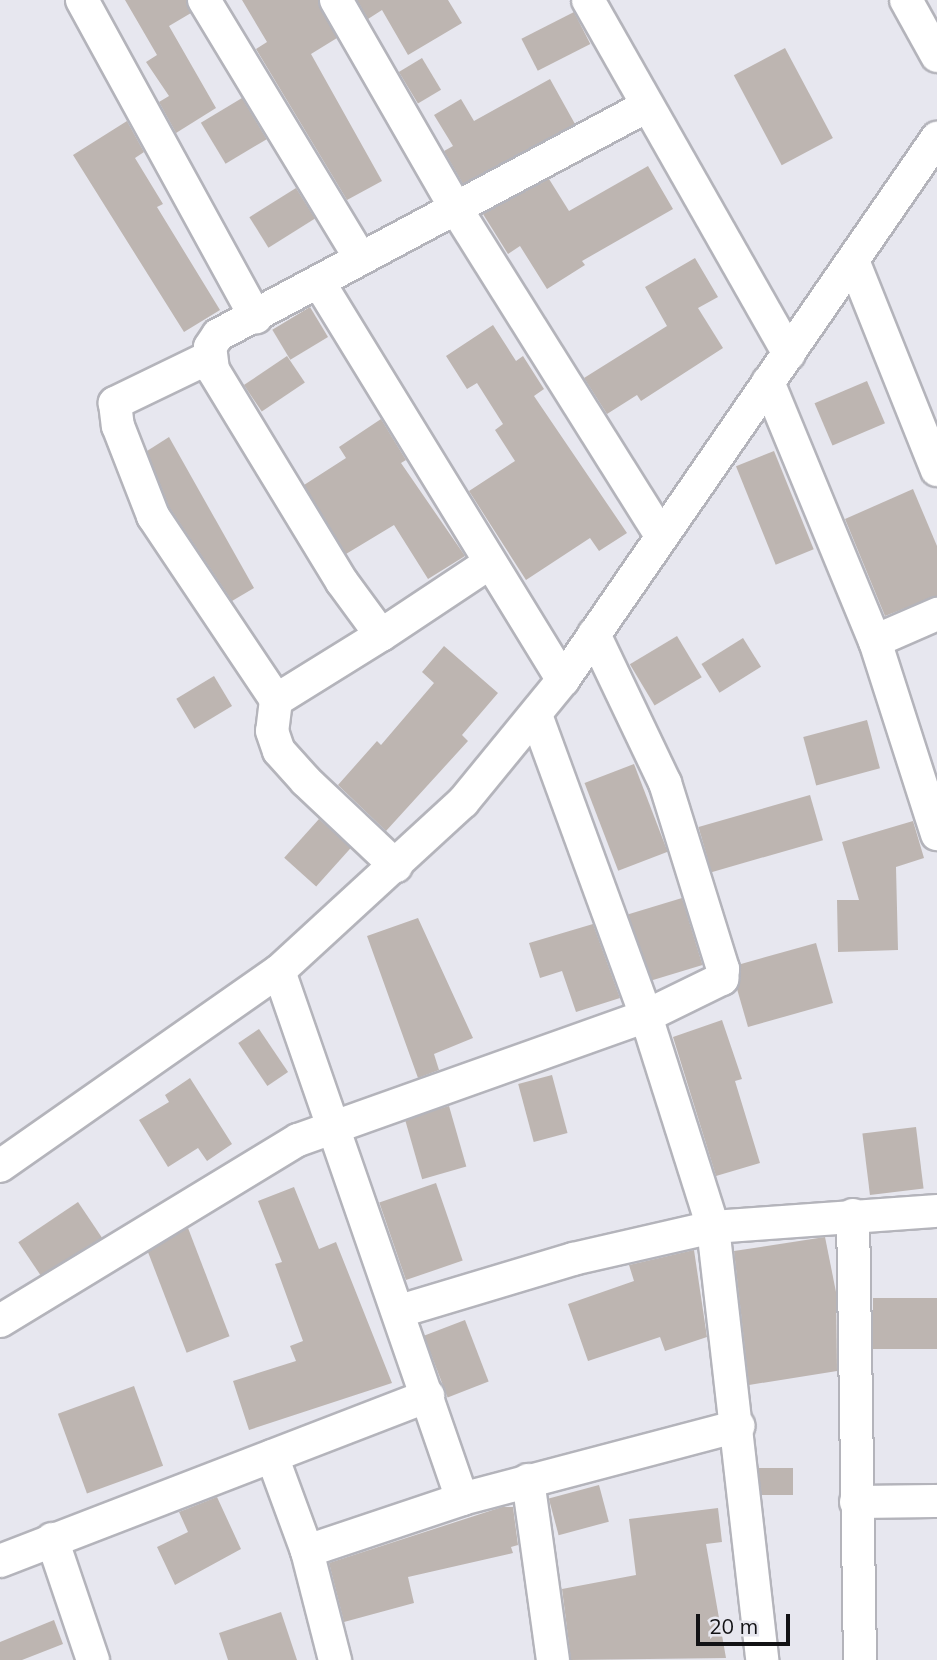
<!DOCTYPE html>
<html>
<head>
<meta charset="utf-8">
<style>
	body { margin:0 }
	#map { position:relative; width:937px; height:1660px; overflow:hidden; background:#e7e7ef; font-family:Mulish,sans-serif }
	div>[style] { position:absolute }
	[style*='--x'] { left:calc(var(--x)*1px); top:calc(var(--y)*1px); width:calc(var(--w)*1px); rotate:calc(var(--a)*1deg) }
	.building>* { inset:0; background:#bdb5b1; transform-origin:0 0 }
	.roads { filter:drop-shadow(2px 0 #b4b4bb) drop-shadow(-2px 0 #b4b4bb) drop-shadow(0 2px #b4b4bb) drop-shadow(0 -2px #b4b4bb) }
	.minor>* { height:32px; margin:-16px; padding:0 16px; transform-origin:16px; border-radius:16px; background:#fff }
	span { translate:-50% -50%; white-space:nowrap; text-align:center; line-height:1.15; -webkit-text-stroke:7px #e7e7ef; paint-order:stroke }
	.scale { position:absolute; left:696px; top:1614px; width:94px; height:32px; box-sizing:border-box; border:4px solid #121215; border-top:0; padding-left:9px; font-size:21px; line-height:24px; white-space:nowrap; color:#121215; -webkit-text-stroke:5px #e7e7ef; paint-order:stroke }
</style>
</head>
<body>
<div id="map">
	<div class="building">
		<i style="clip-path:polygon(125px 0,186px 0,191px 13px,169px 26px,216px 108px,176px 133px,159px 102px,169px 96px,146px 62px,157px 55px)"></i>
		<i style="clip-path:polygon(242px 0,318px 0,337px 38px,311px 54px,382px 181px,347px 200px,256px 49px,267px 42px)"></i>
		<i style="clip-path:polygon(357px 0,448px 0,462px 23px,408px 55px,382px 10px,368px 19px)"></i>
		<i style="left:574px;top:12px;width:36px;height:59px;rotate:63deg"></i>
		<i style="left:785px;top:48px;width:102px;height:58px;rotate:62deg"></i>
		<i style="left:422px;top:58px;width:37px;height:27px;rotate:59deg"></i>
		<i style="clip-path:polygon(550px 79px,575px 124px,463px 184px,444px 151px,453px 146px,434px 115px,461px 99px,474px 121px)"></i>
		<i style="left:242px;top:98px;width:48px;height:48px;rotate:59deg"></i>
		<i style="clip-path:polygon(127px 121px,144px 152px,135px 158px,163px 204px,157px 207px,220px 310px,184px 332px,73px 155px)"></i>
		<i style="clip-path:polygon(648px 166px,673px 209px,582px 261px,585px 265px,547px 289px,520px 246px,508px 254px,483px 214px,549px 179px,569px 211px)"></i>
		<i style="left:296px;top:188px;width:36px;height:55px;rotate:58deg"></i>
		<i style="clip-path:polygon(695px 258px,718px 297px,698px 308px,723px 348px,641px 401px,637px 395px,607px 414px,584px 378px,667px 326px,645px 287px)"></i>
		<i style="left:310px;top:307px;width:35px;height:44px;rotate:59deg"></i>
		<i style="clip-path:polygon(493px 325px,516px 361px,523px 356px,544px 389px,534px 396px,627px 533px,599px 551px,590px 538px,526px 580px,469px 491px,515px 461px,495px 430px,503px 424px,477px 383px,467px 389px,446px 356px)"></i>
		<i style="left:287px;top:356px;width:32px;height:52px;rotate:56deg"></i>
		<i style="left:867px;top:381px;width:46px;height:57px;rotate:67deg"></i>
		<i style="clip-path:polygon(381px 419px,406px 460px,401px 463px,465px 556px,428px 579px,394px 525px,346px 554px,304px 485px,346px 458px,339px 447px)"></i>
		<i style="clip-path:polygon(169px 437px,254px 588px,232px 601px,169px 507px,147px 451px)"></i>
		<i style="left:774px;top:451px;width:106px;height:41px;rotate:68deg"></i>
		<i style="clip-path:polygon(913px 489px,937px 546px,937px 596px,885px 616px,845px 519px)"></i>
		<i style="left:677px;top:636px;width:48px;height:55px;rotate:59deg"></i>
		<i style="left:743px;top:638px;width:34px;height:49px;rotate:58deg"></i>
		<i style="clip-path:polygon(444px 646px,498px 693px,462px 735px,468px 741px,386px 831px,338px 785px,377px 741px,381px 745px,434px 683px,422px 672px)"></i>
		<i style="left:214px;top:676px;width:35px;height:44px;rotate:59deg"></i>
		<i style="left:867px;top:720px;width:50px;height:66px;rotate:75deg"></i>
		<i style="left:634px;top:764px;width:94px;height:53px;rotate:69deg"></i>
		<i style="left:810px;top:795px;width:47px;height:116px;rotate:74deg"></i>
		<i style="left:319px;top:819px;width:43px;height:52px;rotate:42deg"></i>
		<i style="clip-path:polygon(913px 821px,924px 858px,896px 867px,898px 950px,838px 952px,837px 900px,859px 900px,842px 842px)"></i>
		<i style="left:682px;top:898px;width:70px;height:56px;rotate:73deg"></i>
		<i style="clip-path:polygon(418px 918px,473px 1038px,434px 1054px,439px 1070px,418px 1078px,367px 936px)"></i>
		<i style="clip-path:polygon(593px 924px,620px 998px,576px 1012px,562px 971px,540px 978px,529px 943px)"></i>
		<i style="clip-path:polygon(816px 943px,833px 1003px,748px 1027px,737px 989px,741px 964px)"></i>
		<i style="clip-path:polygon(722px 1020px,742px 1079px,735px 1081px,760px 1163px,716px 1176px,673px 1037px)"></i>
		<i style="left:259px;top:1029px;width:52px;height:25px;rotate:56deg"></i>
		<i style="left:552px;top:1075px;width:60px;height:35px;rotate:75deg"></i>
		<i style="clip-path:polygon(190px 1078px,232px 1144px,207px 1161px,198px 1148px,168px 1167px,139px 1120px,169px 1102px,165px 1095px)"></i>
		<i style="left:449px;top:1106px;width:63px;height:46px;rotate:74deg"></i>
		<i style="left:916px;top:1127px;width:62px;height:54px;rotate:83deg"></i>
		<i style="left:436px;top:1183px;width:82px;height:60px;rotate:71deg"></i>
		<i style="clip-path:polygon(294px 1187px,319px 1249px,336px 1242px,392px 1383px,249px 1430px,233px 1381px,296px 1361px,290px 1346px,303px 1341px,275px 1264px,282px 1262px,258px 1201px)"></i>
		<i style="left:78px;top:1202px;width:43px;height:72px;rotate:56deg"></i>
		<i style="left:188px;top:1228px;width:116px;height:46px;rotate:69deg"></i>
		<i style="clip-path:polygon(825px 1237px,836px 1292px,837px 1371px,749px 1385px,734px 1251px)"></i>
		<i style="clip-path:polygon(694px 1250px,707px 1337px,665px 1351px,660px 1337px,588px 1361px,568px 1304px,634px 1281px,629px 1265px)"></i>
		<i style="left:937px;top:1298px;width:51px;height:64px;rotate:90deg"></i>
		<i style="left:465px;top:1320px;width:66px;height:44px;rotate:69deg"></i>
		<i style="left:134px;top:1386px;width:85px;height:81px;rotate:70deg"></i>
		<i style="left:759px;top:1468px;width:34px;height:27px"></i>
		<i style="left:599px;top:1485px;width:38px;height:52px;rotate:75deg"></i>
		<i style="clip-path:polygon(217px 1497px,241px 1549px,175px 1585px,157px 1547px,188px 1532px,179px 1512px)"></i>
		<i style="clip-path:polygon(502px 1507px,513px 1507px,518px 1545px,511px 1547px,513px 1553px,408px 1577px,414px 1603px,344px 1622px,329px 1563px)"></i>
		<i style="clip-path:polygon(718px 1508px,722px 1542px,706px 1544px,726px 1658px,571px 1660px,562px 1589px,636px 1575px,629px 1519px)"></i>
		<i style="clip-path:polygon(281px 1612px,297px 1660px,228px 1660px,219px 1633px)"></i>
		<i style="clip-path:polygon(54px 1620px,63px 1644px,22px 1660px,0 1660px,0 1642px)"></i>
	</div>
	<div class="roads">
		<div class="minor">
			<i style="--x:82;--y:0;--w:362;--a:61.3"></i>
			<i style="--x:204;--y:0;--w:301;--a:58.8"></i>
			<i style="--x:336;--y:0;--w:239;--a:60.1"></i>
			<i style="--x:455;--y:207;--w:387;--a:57.9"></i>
			<i style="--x:588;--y:0;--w:407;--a:60.4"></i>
			<i style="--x:906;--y:0;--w:64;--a:61"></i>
			<i style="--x:854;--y:263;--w:223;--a:68.2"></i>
			<i style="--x:320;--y:284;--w:465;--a:58.5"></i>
			<i style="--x:210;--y:357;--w:106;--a:154.2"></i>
			<i style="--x:115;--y:403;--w:23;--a:83"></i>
			<i style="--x:118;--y:426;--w:97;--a:68.7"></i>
			<i style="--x:153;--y:516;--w:221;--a:56.2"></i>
			<i style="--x:768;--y:382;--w:280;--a:67.6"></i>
			<i style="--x:875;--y:641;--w:203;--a:72.2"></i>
			<i style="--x:488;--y:564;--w:128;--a:146.4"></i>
			<i style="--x:381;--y:635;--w:66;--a:-126.3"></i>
			<i style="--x:342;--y:582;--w:248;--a:-121.3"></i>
			<i style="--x:213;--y:370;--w:23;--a:-97"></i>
			<i style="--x:210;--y:347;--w:14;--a:-56"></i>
			<i style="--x:218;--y:335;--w:486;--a:-28.1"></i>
			<i style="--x:381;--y:635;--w:123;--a:148.2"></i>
			<i style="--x:276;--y:700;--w:31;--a:97"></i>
			<i style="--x:272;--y:731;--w:21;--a:71"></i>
			<i style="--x:279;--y:751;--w:40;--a:48"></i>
			<i style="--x:306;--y:781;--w:124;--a:43.4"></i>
			<i style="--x:875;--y:641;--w:68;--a:-23.5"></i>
			<i style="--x:536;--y:715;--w:320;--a:69.9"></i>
			<i style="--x:646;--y:1016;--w:221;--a:72.4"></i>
			<i style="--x:713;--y:1227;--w:436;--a:83.5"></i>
			<i style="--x:279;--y:971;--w:559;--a:70.88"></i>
			<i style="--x:0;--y:1166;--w:340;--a:-35"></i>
			<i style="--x:279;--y:971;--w:250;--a:-42.6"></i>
			<i style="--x:463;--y:802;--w:158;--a:-50.7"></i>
			<i style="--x:563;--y:680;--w:659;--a:-55.39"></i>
			<i style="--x:853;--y:1215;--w:445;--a:89.1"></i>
			<i style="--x:400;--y:1311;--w:181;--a:-16.7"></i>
			<i style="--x:573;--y:1259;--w:144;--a:-12.9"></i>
			<i style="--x:713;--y:1227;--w:225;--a:-4.1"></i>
			<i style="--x:0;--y:1321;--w:349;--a:-31.3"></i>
			<i style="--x:298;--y:1140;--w:369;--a:-19.6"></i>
			<i style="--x:646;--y:1016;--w:85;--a:-26"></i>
			<i style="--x:722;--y:979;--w:10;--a:-84"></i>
			<i style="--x:723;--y:969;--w:195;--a:-107.3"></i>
			<i style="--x:665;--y:783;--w:165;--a:-115.5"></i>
			<i style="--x:272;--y:1456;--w:101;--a:69.8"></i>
			<i style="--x:307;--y:1551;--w:113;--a:75.6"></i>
			<i style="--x:528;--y:1480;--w:182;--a:82.1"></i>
			<i style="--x:856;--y:1502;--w:81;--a:-0.7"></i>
			<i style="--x:52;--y:1539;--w:128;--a:71.3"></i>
			<i style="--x:307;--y:1551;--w:163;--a:-18.5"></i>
			<i style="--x:462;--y:1499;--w:286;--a:-14.8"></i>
			<i style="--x:0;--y:1561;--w:459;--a:-21.1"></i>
		</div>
	</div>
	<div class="scale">20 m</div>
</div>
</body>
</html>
